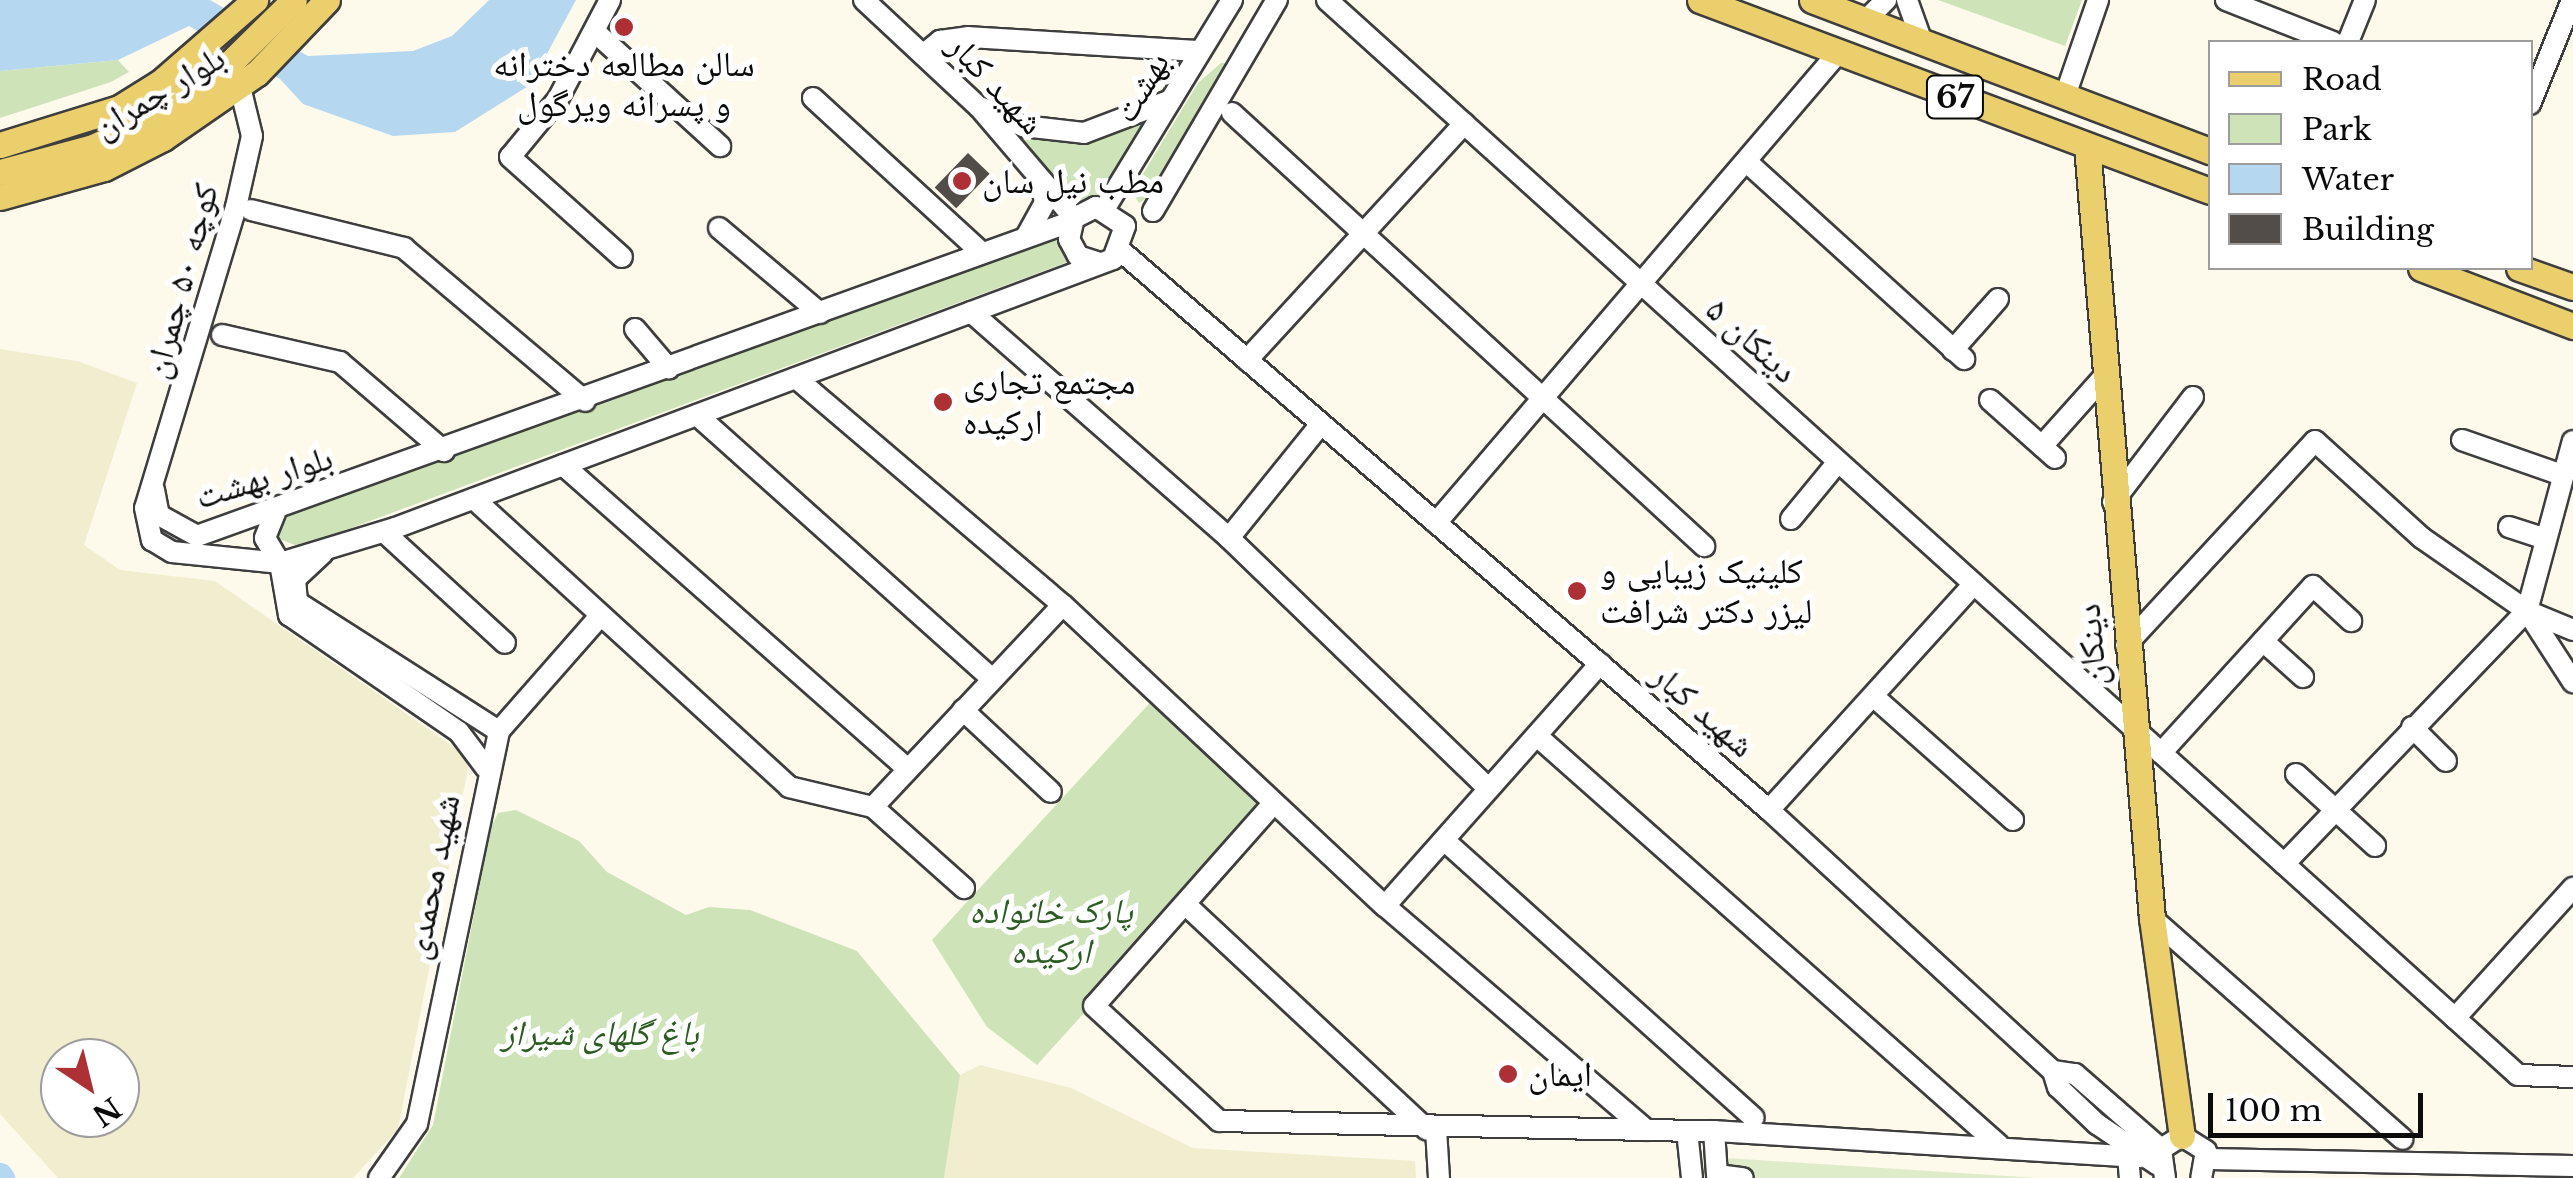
<!DOCTYPE html>
<html>
<head>
<meta charset="utf-8">
<style>
	body { margin:0 }
	#map { position:relative; width:2573px; height:1178px; overflow:hidden; background:#fdfaeb; font-family:"Libre Baskerville","Noto Naskh Arabic",serif }
	div>[style] { position:absolute }
	[style*='--x'] { left:calc(var(--x)*1px); top:calc(var(--y)*1px); width:calc(var(--w)*1px); rotate:calc(var(--a)*1deg) }
	.farmland>* { inset:0; background:#f0eece }
	.green>* { inset:0; background:#cee4b8 }
	.pitch>* { inset:0; background:#dfecc9 }
	.water>* { inset:0; background:#b5d8f0 }
	.river>* { height:25px; margin:-12.5px; padding:0 12.5px; transform-origin:12.5px; border-radius:12.5px; background:#b5d8f0 }
	.building>* { inset:0; background:#534d49; transform-origin:0 0 }
	.roads { filter:drop-shadow(2px 0 #3e3e3e) drop-shadow(-2px 0 #3e3e3e) drop-shadow(0 2px #3e3e3e) drop-shadow(0 -2px #3e3e3e) }
	.minor>* { height:20px; margin:-10px; padding:0 10px; transform-origin:10px; border-radius:10px; background:#fff }
	.major>* { height:25px; margin:-12.5px; padding:0 12.5px; transform-origin:12.5px; border-radius:12.5px; background:#ebcf6d }
	.dots>* { width:28px; height:28px; translate:-50% -50%; box-sizing:border-box; border:5px solid #fff; border-radius:50% }
	span { translate:-50% -50%; white-space:nowrap; text-align:center; line-height:1.15; -webkit-text-stroke:10px #fff; paint-order:stroke }
	.shield-label span { padding:2px 8px; background:#fff; border:2px solid; border-radius:8px; -webkit-text-stroke-width:0 }
	.shield-label { font-size:32px; color:#0b0b0b; font-weight:700 }
	.poi-label { font-size:35px; color:#0b0b0b }
	.left { translate:0 -50%; text-align:left }
	.street-label { font-size:35px; color:#0b0b0b }
	.park-label { font-size:35px; color:#2d5c22; font-style:italic }
	.legend { position:absolute; left:2208px; top:40px; width:325px; height:230px; box-sizing:border-box; background:#fff; border:2px solid #9d9d9d; margin:0; padding:12px 18px; list-style:none; font-size:30px; color:#0b0b0b }
	.legend li { display:flex; align-items:center; gap:20px; height:50px }
	.legend b { width:50px; border:2px solid #9d9d9d }
	.north { position:absolute; left:40px; top:1038px; width:100px; height:100px; box-sizing:border-box; background:#fff; border:2px solid #9d9d9d; border-radius:50%; rotate:145deg; font-size:28px; font-weight:700; line-height:40px; text-align:center; color:#0b0b0b }
	.north::after { content:''; display:block; margin:auto; width:35px; height:45px; background:#ad3134; clip-path:polygon(50% 0,100% 100%,50% 72%,0 100%) }
	.scale { position:absolute; left:2208px; top:1093px; width:215px; height:45px; box-sizing:border-box; border:5px solid #0b0b0b; border-top:0; padding-left:12px; font-size:30px; line-height:35px; white-space:nowrap; color:#0b0b0b; -webkit-text-stroke:8px #fff; paint-order:stroke }
</style>
</head>
<body>
<div id="map">
	<div class="farmland">
		<i style="clip-path:polygon(evenodd,0 349px,77px 361px,137px 383px,84px 545px,120px 570px,215px 581px,470px 758px,398px 1129px,353px 1178px,58px 1178px,0 1114px,0 349px,60px 1058px,120px 1058px,120px 1118px,60px 1118px,60px 1058px)"></i>
		<i style="clip-path:polygon(980px 1065px,1071px 1088px,1193px 1148px,1415px 1161px,1416px 1178px,944px 1178px,960px 1075px)"></i>
	</div>
	<div class="green">
		<i style="clip-path:polygon(1938px 0,2082px 0,2065px 46px)"></i>
		<i style="clip-path:polygon(118px 60px,129px 72px,111px 82px,0 118px,0 71px)"></i>
		<i style="clip-path:polygon(1221px 63px,1228px 63px,1150px 196px,1139px 203px,1132px 192px,1198px 83px)"></i>
		<i style="clip-path:polygon(1150px 122px,1109px 194px,1076px 203px,1003px 127px,1088px 141px)"></i>
		<i style="clip-path:polygon(1062px 230px,1073px 260px,300px 547px,277px 538px,287px 515px)"></i>
		<i style="clip-path:polygon(1157px 695px,1272px 805px,1037px 1065px,987px 1027px,932px 940px)"></i>
		<i style="clip-path:polygon(516px 810px,579px 841px,607px 872px,686px 915px,709px 907px,750px 910px,857px 951px,960px 1075px,944px 1178px,399px 1178px,433px 1125px,491px 827px,498px 813px)"></i>
	</div>
	<div class="pitch">
		<i style="clip-path:polygon(1695px 1156px,2037px 1178px,1698px 1178px)"></i>
	</div>
	<div class="water">
		<i style="clip-path:polygon(0 0,210px 0,308px 56px,413px 51px,452px 36px,489px 0,576px 0,530px 85px,455px 132px,393px 136px,303px 104px,280px 79px,189px 26px,118px 60px,0 71px)"></i>
	</div>
	<div class="river">
		<i style="--x:0;--y:1175;--w:4;--a:56"></i>
	</div>
	<div class="building">
		<i style="left:968px;top:153px;width:30px;height:48px;rotate:44deg"></i>
	</div>
	<div class="roads">
		<div class="minor">
			<i style="--x:610;--y:0;--w:112;--a:117.7"></i>
			<i style="--x:558;--y:99;--w:75;--a:129.6"></i>
			<i style="--x:510;--y:157;--w:150;--a:41.8"></i>
			<i style="--x:864;--y:0;--w:158;--a:43"></i>
			<i style="--x:980;--y:108;--w:145;--a:49.5"></i>
			<i style="--x:1327;--y:0;--w:1604;--a:42.07"></i>
			<i style="--x:2518;--y:1075;--w:55;--a:2.1"></i>
			<i style="--x:1907;--y:0;--w:41;--a:70.3"></i>
			<i style="--x:2226;--y:0;--w:115;--a:21.4"></i>
			<i style="--x:1865;--y:21;--w:30;--a:-45"></i>
			<i style="--x:594;--y:31;--w:171;--a:42.4"></i>
			<i style="--x:2348;--y:42;--w:45;--a:-68"></i>
			<i style="--x:924;--y:54;--w:21;--a:-39"></i>
			<i style="--x:940;--y:41;--w:28;--a:-8"></i>
			<i style="--x:968;--y:37;--w:232;--a:3.5"></i>
			<i style="--x:240;--y:87;--w:50;--a:76.2"></i>
			<i style="--x:252;--y:136;--w:73;--a:102.7"></i>
			<i style="--x:236;--y:207;--w:314;--a:106.8"></i>
			<i style="--x:145;--y:508;--w:33;--a:78"></i>
			<i style="--x:152;--y:540;--w:23;--a:31"></i>
			<i style="--x:172;--y:552;--w:109;--a:5.8"></i>
			<i style="--x:280;--y:563;--w:120;--a:-16.9"></i>
			<i style="--x:395;--y:528;--w:767;--a:-20.54"></i>
			<i style="--x:1113;--y:259;--w:35;--a:-70"></i>
			<i style="--x:1125;--y:226;--w:35;--a:-147"></i>
			<i style="--x:1096;--y:207;--w:25;--a:153"></i>
			<i style="--x:1074;--y:218;--w:22;--a:103"></i>
			<i style="--x:1069;--y:239;--w:19;--a:62"></i>
			<i style="--x:1078;--y:256;--w:22;--a:18"></i>
			<i style="--x:2065;--y:96;--w:102;--a:-71"></i>
			<i style="--x:813;--y:98;--w:228;--a:42.5"></i>
			<i style="--x:2530;--y:104;--w:112;--a:-68"></i>
			<i style="--x:982;--y:108;--w:45;--a:23.7"></i>
			<i style="--x:1023;--y:126;--w:61;--a:6.5"></i>
			<i style="--x:1084;--y:133;--w:93;--a:-20.8"></i>
			<i style="--x:1232;--y:113;--w:641;--a:42.53"></i>
			<i style="--x:1748;--y:163;--w:292;--a:42.2"></i>
			<i style="--x:1105;--y:208;--w:244;--a:-58.6"></i>
			<i style="--x:251;--y:210;--w:158;--a:13.9"></i>
			<i style="--x:404;--y:248;--w:237;--a:40.2"></i>
			<i style="--x:1153;--y:211;--w:245;--a:-59.6"></i>
			<i style="--x:719;--y:228;--w:132;--a:40.1"></i>
			<i style="--x:1027;--y:235;--w:37;--a:-61"></i>
			<i style="--x:1045;--y:203;--w:22;--a:-100"></i>
			<i style="--x:1121;--y:251;--w:856;--a:40.78"></i>
			<i style="--x:1769;--y:810;--w:386;--a:42.6"></i>
			<i style="--x:2053;--y:1071;--w:17;--a:73"></i>
			<i style="--x:2058;--y:1087;--w:54;--a:43.5"></i>
			<i style="--x:2097;--y:1124;--w:73;--a:33.9"></i>
			<i style="--x:971;--y:312;--w:343;--a:41.2"></i>
			<i style="--x:1229;--y:538;--w:361;--a:44"></i>
			<i style="--x:635;--y:329;--w:52;--a:49.6"></i>
			<i style="--x:222;--y:335;--w:121;--a:12.9"></i>
			<i style="--x:340;--y:362;--w:137;--a:40.6"></i>
			<i style="--x:1953;--y:350;--w:68;--a:-48.6"></i>
			<i style="--x:1247;--y:360;--w:321;--a:-47.4"></i>
			<i style="--x:796;--y:378;--w:350;--a:40.4"></i>
			<i style="--x:1063;--y:605;--w:441;--a:43.1"></i>
			<i style="--x:1385;--y:906;--w:344;--a:40.6"></i>
			<i style="--x:1990;--y:400;--w:87;--a:41.7"></i>
			<i style="--x:697;--y:415;--w:396;--a:41.8"></i>
			<i style="--x:2462;--y:440;--w:106;--a:19.3"></i>
			<i style="--x:2042;--y:446;--w:89;--a:-48.2"></i>
			<i style="--x:563;--y:465;--w:460;--a:41.4"></i>
			<i style="--x:154;--y:490;--w:25;--a:79"></i>
			<i style="--x:159;--y:515;--w:43;--a:28.9"></i>
			<i style="--x:197;--y:536;--w:931;--a:-19.78"></i>
			<i style="--x:474;--y:499;--w:427;--a:42.4"></i>
			<i style="--x:789;--y:787;--w:86;--a:13.4"></i>
			<i style="--x:873;--y:807;--w:122;--a:41.7"></i>
			<i style="--x:2113;--y:502;--w:132;--a:-52.7"></i>
			<i style="--x:275;--y:513;--w:27;--a:112"></i>
			<i style="--x:265;--y:538;--w:29;--a:59"></i>
			<i style="--x:280;--y:563;--w:53;--a:80.2"></i>
			<i style="--x:289;--y:615;--w:206;--a:34.5"></i>
			<i style="--x:459;--y:732;--w:45;--a:53.1"></i>
			<i style="--x:1791;--y:519;--w:74;--a:-50.5"></i>
			<i style="--x:1436;--y:523;--w:618;--a:-49.46"></i>
			<i style="--x:2509;--y:527;--w:36;--a:18"></i>
			<i style="--x:384;--y:532;--w:164;--a:42.5"></i>
			<i style="--x:1229;--y:538;--w:146;--a:-51.1"></i>
			<i style="--x:323;--y:553;--w:38;--a:137"></i>
			<i style="--x:295;--y:579;--w:23;--a:85"></i>
			<i style="--x:297;--y:602;--w:240;--a:32.6"></i>
			<i style="--x:2527;--y:611;--w:85;--a:57.1"></i>
			<i style="--x:2263;--y:641;--w:54;--a:42"></i>
			<i style="--x:2126;--y:645;--w:278;--a:-47.2"></i>
			<i style="--x:2315;--y:441;--w:144;--a:42.2"></i>
			<i style="--x:2422;--y:538;--w:128;--a:34.8"></i>
			<i style="--x:2527;--y:611;--w:50;--a:22.4"></i>
			<i style="--x:1873;--y:696;--w:187;--a:41.5"></i>
			<i style="--x:963;--y:710;--w:120;--a:43"></i>
			<i style="--x:2412;--y:727;--w:48;--a:45"></i>
			<i style="--x:1537;--y:736;--w:617;--a:41.52"></i>
			<i style="--x:2161;--y:753;--w:226;--a:-47.7"></i>
			<i style="--x:2313;--y:586;--w:52;--a:42.6"></i>
			<i style="--x:2296;--y:774;--w:107;--a:42.3"></i>
			<i style="--x:1272;--y:805;--w:268;--a:131.5"></i>
			<i style="--x:1094;--y:1006;--w:170;--a:42.6"></i>
			<i style="--x:1219;--y:1121;--w:495;--a:1.2"></i>
			<i style="--x:1714;--y:1131;--w:428;--a:3.5"></i>
			<i style="--x:873;--y:807;--w:277;--a:-46.8"></i>
			<i style="--x:1769;--y:810;--w:305;--a:-47.8"></i>
			<i style="--x:1444;--y:840;--w:416;--a:41.9"></i>
			<i style="--x:2284;--y:864;--w:351;--a:-46.2"></i>
			<i style="--x:2527;--y:611;--w:176;--a:-74.9"></i>
			<i style="--x:1185;--y:904;--w:331;--a:43"></i>
			<i style="--x:1385;--y:906;--w:324;--a:-48.4"></i>
			<i style="--x:2152;--y:918;--w:334;--a:41.4"></i>
			<i style="--x:2455;--y:1018;--w:176;--a:-47.8"></i>
			<i style="--x:2053;--y:1071;--w:22;--a:8"></i>
			<i style="--x:2075;--y:1074;--w:114;--a:41.1"></i>
			<i style="--x:1436;--y:1129;--w:49;--a:86.5"></i>
			<i style="--x:1687;--y:1131;--w:47;--a:83.9"></i>
			<i style="--x:1714;--y:1131;--w:44;--a:86.1"></i>
			<i style="--x:1717;--y:1175;--w:26;--a:7"></i>
			<i style="--x:2128;--y:1156;--w:22;--a:85"></i>
			<i style="--x:2208;--y:1159;--w:365;--a:1.1"></i>
			<i style="--x:379;--y:1178;--w:66;--a:-54.9"></i>
			<i style="--x:417;--y:1124;--w:401;--a:-78.2"></i>
			<i style="--x:499;--y:731;--w:154;--a:-48.7"></i>
			<i style="--x:2165;--y:1178;--w:29;--a:-98"></i>
			<i style="--x:2161;--y:1149;--w:25;--a:-32"></i>
			<i style="--x:2182;--y:1136;--w:28;--a:32"></i>
			<i style="--x:2206;--y:1151;--w:27;--a:100"></i>
		</div>
		<div class="major">
			<i style="--x:1700;--y:0;--w:545;--a:20.53"></i>
			<i style="--x:1812;--y:0;--w:426;--a:20.8"></i>
			<i style="--x:0;--y:145;--w:125;--a:-17.3"></i>
			<i style="--x:119;--y:108;--w:49;--a:-31.8"></i>
			<i style="--x:161;--y:82;--w:125;--a:-41.1"></i>
			<i style="--x:2087;--y:146;--w:775;--a:85.19"></i>
			<i style="--x:2152;--y:918;--w:220;--a:82.2"></i>
			<i style="--x:0;--y:172;--w:96;--a:-15"></i>
			<i style="--x:93;--y:147;--w:51;--a:-25.6"></i>
			<i style="--x:139;--y:125;--w:102;--a:-33.4"></i>
			<i style="--x:224;--y:69;--w:98;--a:-44.6"></i>
			<i style="--x:0;--y:197;--w:108;--a:-15.6"></i>
			<i style="--x:104;--y:168;--w:66;--a:-27"></i>
			<i style="--x:163;--y:138;--w:114;--a:-34.7"></i>
			<i style="--x:257;--y:73;--w:101;--a:-46.2"></i>
			<i style="--x:2421;--y:268;--w:163;--a:20.9"></i>
			<i style="--x:2519;--y:268;--w:57;--a:19.4"></i>
		</div>
	</div>
	<div class="dots">
		<i style="left:624px;top:27px;background:#ad3134"></i>
		<i style="left:962px;top:181px;background:#ad3134"></i>
		<i style="left:943px;top:402px;background:#ad3134"></i>
		<i style="left:1577px;top:591px;background:#ad3134"></i>
		<i style="left:1508px;top:1074px;background:#ad3134"></i>
	</div>
	<div class="shield-label">
		<span style="left:1955px;top:97px">67</span>
	</div>
	<div class="poi-label">
		<span style="left:624px;top:84px">سالن مطالعه دخترانه<br>و پسرانه ویرگول</span>
		<span class="left" style="left:982px;top:181px">مطب نیل سان</span>
		<span class="left" style="left:963px;top:402px">مجتمع تجاری<br>ارکیده</span>
		<span class="left" style="left:1600px;top:591px">کلینیک زیبایی و<br>لیزر دکتر شرافت</span>
		<span class="left" style="left:1528px;top:1074px">ایمان</span>
	</div>
	<div class="street-label">
		<span style="left:996px;top:84px;rotate:47deg">شهید کبار</span>
		<span style="left:1141px;top:87px;rotate:-59deg">بهشت</span>
		<span style="left:159px;top:92px;rotate:-31deg">بلوار چمران</span>
		<span style="left:181px;top:281px;rotate:-75deg">کوچه ۵۰ چمران</span>
		<span style="left:1752px;top:340px;rotate:42deg">۵ دینکان</span>
		<span style="left:264px;top:477px;rotate:-17deg">بلوار بهشت</span>
		<span style="left:2091px;top:645px;rotate:-95deg">دینکان</span>
		<span style="left:1703px;top:710px;rotate:41deg">شهید کبار</span>
		<span style="left:432px;top:877px;rotate:-79deg">شهید محمدی</span>
	</div>
	<div class="park-label">
		<span style="left:1051px;top:931px">پارک خانواده<br>ارکیده</span>
		<span style="left:600px;top:1033px">باغ گلهای شیراز</span>
	</div>
	<ul class="legend">
	<li><b style="height:12px;background:#ebcf6d"></b>Road</li>
	<li><b style="height:28px;background:#cee4b8"></b>Park</li>
	<li><b style="height:28px;background:#b5d8f0"></b>Water</li>
	<li><b style="height:28px;background:#534d49"></b>Building</li>
	</ul>
	<div class="north">N</div>
	<div class="scale">100 m</div>
</div>
</body>
</html>
